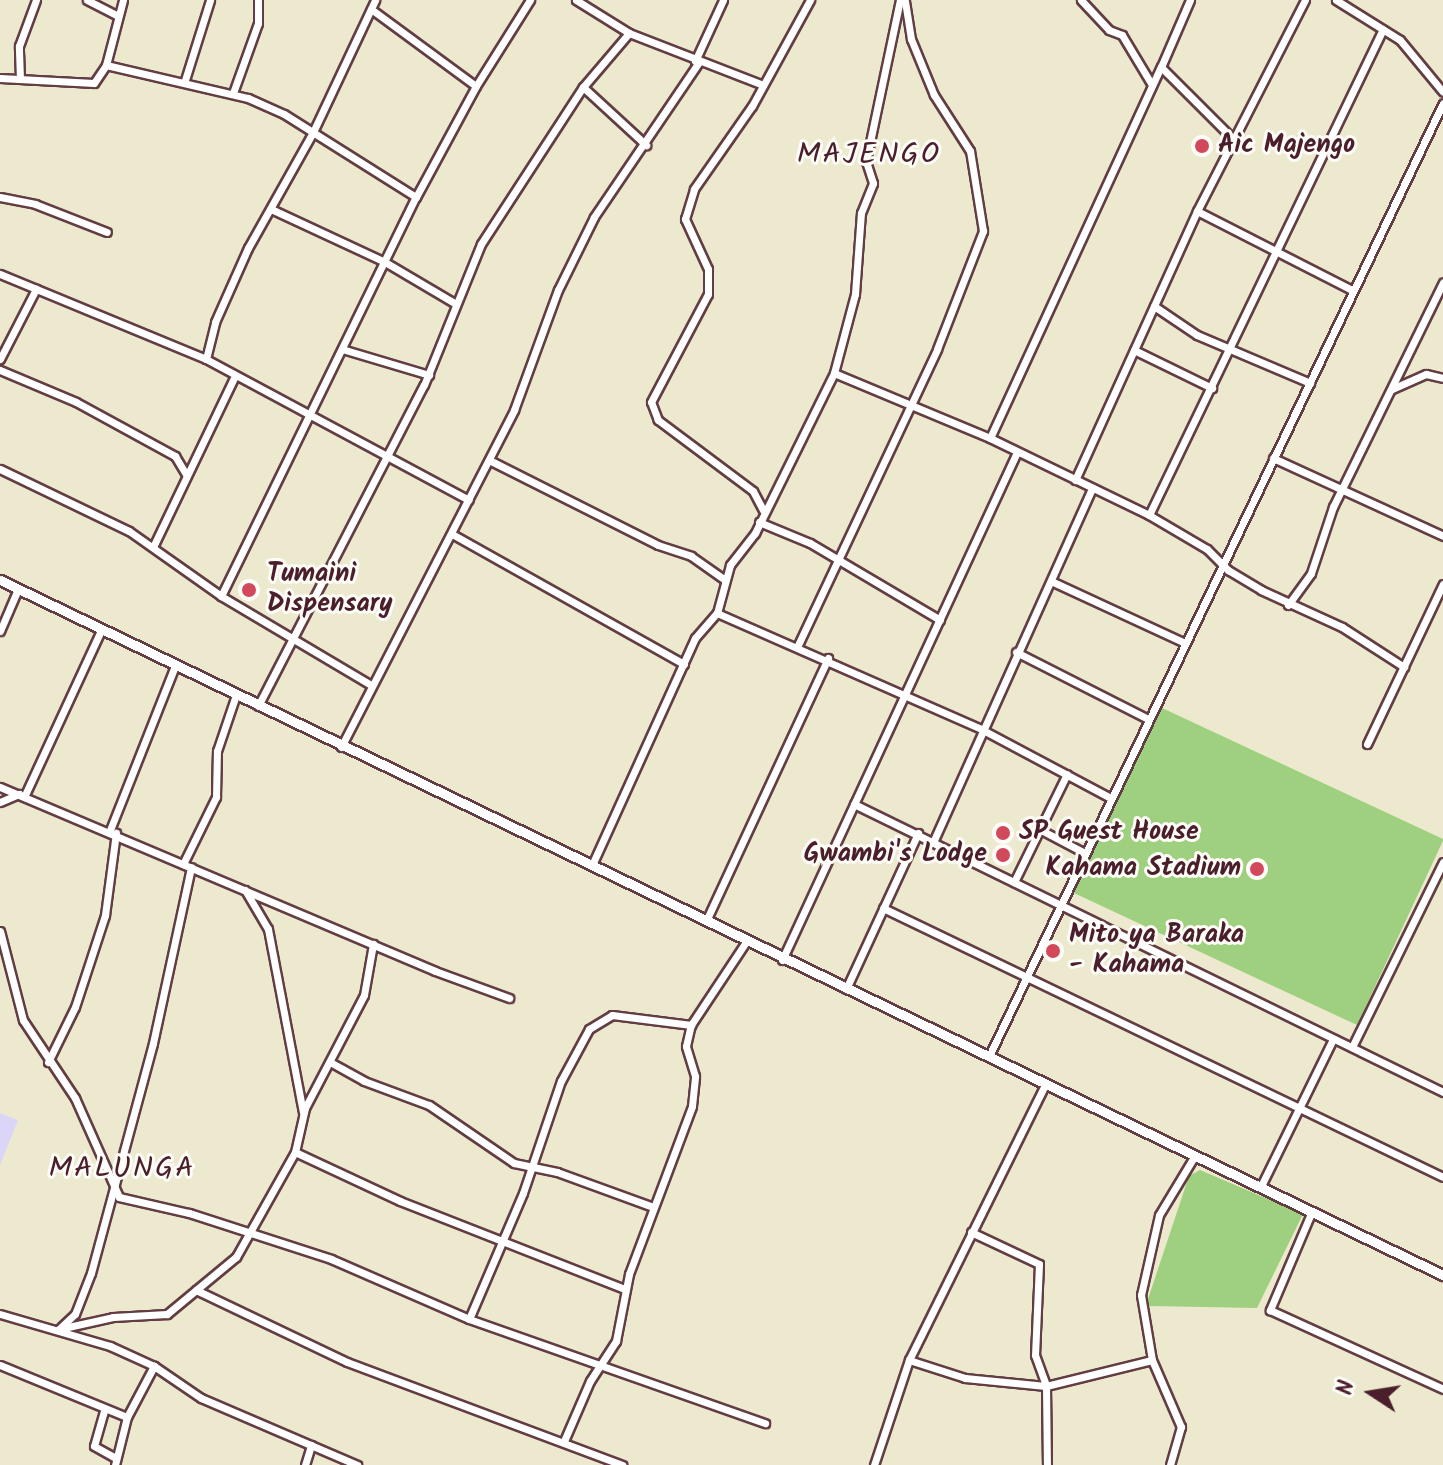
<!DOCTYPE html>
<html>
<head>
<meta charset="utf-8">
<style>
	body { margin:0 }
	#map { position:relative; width:1443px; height:1465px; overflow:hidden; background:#ede9ce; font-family:Kalam,sans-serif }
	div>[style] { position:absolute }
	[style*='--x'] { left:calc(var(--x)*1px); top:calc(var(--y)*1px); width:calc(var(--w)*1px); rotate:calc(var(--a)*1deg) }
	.built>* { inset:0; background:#dbd6f7 }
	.green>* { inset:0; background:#9fd07f; transform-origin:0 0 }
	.roads { filter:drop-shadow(2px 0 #623d43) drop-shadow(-2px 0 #623d43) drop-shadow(0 2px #623d43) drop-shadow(0 -2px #623d43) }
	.minor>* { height:7px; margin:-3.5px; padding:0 3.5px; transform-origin:3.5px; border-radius:3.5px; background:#fff }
	.tertiary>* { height:9px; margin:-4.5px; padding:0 4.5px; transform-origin:4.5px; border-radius:4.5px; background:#fff }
	.dots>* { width:22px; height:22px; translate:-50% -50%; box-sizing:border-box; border:4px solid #fdfcf7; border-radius:50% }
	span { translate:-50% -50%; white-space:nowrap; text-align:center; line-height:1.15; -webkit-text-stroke:6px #fdfcf7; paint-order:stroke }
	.poi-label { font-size:26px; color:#4a1f2b; font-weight:700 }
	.left { translate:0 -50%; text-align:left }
	.right { translate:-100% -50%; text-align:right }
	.quarter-label { font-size:30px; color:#4a1f2b; letter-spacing:2px }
	.north { position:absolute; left:1331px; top:1353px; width:80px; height:80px; -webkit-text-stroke:6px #fdfcf7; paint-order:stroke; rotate:282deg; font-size:22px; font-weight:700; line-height:32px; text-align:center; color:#4a1f2b }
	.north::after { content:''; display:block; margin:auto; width:28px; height:36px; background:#4a1f2b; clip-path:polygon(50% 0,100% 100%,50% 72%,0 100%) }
</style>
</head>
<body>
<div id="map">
	<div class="built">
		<i style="clip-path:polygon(0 1113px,18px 1120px,0 1165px)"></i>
	</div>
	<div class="green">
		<i style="left:1160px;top:707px;width:313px;height:205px;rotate:25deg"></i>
		<i style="clip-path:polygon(1200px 1170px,1303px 1214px,1257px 1308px,1149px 1306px,1147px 1302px,1189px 1176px)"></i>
	</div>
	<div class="roads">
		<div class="minor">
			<i style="--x:87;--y:0;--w:34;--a:27"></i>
			<i style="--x:576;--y:0;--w:62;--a:31.9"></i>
			<i style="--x:629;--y:33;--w:144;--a:21.2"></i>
			<i style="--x:1081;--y:0;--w:41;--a:47"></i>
			<i style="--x:1109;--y:30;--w:14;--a:21"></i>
			<i style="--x:1122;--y:35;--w:58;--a:59"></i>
			<i style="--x:1190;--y:0;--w:73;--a:113.4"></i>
			<i style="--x:1161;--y:67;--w:103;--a:45"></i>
			<i style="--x:1336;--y:0;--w:75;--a:32"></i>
			<i style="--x:1400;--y:40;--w:67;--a:50.4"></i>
			<i style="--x:371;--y:9;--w:130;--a:36.3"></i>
			<i style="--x:695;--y:61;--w:67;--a:-65.3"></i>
			<i style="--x:106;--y:65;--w:146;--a:13.1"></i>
			<i style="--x:248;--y:98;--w:39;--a:24"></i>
			<i style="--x:284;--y:114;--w:156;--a:32.2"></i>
			<i style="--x:0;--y:78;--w:94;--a:3"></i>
			<i style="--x:94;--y:83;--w:22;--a:-56"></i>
			<i style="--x:106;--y:65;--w:67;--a:-75.3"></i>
			<i style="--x:20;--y:79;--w:33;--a:-92"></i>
			<i style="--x:19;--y:46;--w:49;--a:-69.7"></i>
			<i style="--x:185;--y:80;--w:84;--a:-72.6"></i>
			<i style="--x:583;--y:87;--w:86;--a:42.6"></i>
			<i style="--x:233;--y:93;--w:74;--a:-70.3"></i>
			<i style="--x:258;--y:23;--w:23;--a:-90"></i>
			<i style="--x:0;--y:197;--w:36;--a:11"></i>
			<i style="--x:35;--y:204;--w:77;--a:21.3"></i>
			<i style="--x:271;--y:209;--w:126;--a:24.9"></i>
			<i style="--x:385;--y:262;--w:82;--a:30.6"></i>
			<i style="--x:1197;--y:211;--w:174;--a:27"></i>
			<i style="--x:0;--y:274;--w:223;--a:22.4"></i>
			<i style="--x:206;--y:359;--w:298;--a:28.2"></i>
			<i style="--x:1154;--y:306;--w:52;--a:34"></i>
			<i style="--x:1197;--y:335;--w:123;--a:23"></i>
			<i style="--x:342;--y:349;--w:91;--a:16.6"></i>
			<i style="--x:1134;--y:350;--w:87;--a:26"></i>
			<i style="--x:0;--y:359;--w:79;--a:-62.8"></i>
			<i style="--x:206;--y:359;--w:38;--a:-76"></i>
			<i style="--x:215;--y:322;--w:81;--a:-66"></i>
			<i style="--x:248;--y:248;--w:133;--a:-60.7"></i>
			<i style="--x:313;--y:132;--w:146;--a:-64.8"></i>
			<i style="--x:0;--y:370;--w:82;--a:22.8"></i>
			<i style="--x:76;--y:402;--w:113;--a:28.6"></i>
			<i style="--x:175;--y:456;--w:21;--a:59"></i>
			<i style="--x:834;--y:373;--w:82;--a:-75.1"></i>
			<i style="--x:855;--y:294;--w:81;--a:-85.8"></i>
			<i style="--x:861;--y:213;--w:32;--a:-68"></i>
			<i style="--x:873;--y:183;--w:23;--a:-108"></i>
			<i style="--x:866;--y:161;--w:165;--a:-78.1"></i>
			<i style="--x:1392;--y:389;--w:37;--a:-24"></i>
			<i style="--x:1426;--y:374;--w:17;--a:13"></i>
			<i style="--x:990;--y:438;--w:409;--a:-65.3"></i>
			<i style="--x:1273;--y:458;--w:187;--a:24.6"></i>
			<i style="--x:489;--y:460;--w:189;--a:26.7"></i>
			<i style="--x:658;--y:545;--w:35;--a:18"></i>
			<i style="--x:691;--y:556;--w:42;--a:35.2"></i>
			<i style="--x:0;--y:469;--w:143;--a:25.7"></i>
			<i style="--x:129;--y:531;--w:113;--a:35.2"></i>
			<i style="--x:221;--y:596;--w:174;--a:30.7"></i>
			<i style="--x:1075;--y:480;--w:295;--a:-65.6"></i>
			<i style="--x:1197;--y:211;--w:237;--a:-62.9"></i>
			<i style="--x:763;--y:510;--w:21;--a:-118"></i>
			<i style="--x:753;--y:491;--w:119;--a:-143.2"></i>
			<i style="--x:658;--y:420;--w:19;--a:-111"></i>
			<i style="--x:651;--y:402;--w:122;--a:-62.2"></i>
			<i style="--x:708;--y:294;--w:25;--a:-90"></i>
			<i style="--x:708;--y:269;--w:55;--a:-114.7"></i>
			<i style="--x:685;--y:219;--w:31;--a:-73"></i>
			<i style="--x:694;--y:189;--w:101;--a:-55.1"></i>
			<i style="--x:752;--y:106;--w:121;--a:-61.3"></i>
			<i style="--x:1149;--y:515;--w:539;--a:-64.29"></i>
			<i style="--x:759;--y:522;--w:55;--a:22.4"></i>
			<i style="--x:810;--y:543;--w:151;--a:30.6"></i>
			<i style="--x:452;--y:534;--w:266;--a:29.3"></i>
			<i style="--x:153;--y:547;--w:187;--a:-64.4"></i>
			<i style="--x:1051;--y:581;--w:145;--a:24.8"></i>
			<i style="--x:221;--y:596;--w:444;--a:-64"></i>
			<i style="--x:416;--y:197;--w:126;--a:-61.6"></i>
			<i style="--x:476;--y:86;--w:102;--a:-57.9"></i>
			<i style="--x:1288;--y:605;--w:39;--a:-54"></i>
			<i style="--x:1311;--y:573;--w:70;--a:-71.6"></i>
			<i style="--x:1333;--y:507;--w:250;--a:-63.9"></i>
			<i style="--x:717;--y:613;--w:50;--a:-74.8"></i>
			<i style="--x:730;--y:565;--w:41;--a:-52"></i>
			<i style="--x:755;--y:533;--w:178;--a:-63.7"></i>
			<i style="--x:834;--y:373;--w:169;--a:22.6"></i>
			<i style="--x:990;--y:438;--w:177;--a:25.8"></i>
			<i style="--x:1149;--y:515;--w:67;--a:30.4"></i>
			<i style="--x:1207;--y:549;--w:30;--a:45"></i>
			<i style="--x:1228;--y:570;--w:39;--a:31"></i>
			<i style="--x:1261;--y:590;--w:89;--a:24.6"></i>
			<i style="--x:1342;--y:627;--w:74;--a:32.8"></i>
			<i style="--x:0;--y:631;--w:46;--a:-66.8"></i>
			<i style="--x:798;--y:645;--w:327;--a:-64.8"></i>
			<i style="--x:937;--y:349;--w:127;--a:-68.7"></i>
			<i style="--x:983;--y:231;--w:81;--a:-99.2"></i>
			<i style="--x:970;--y:151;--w:67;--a:-122.7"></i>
			<i style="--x:934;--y:95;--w:61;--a:-112.3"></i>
			<i style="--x:911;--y:39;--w:39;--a:-99"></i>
			<i style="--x:1016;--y:652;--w:146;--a:26.9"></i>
			<i style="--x:258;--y:706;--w:361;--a:-62.7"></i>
			<i style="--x:424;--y:385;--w:152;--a:-68"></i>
			<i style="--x:481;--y:244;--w:187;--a:-57"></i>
			<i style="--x:583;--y:87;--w:71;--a:-49.6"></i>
			<i style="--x:1367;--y:744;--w:177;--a:-64.6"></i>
			<i style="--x:341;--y:747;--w:379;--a:-62.8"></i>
			<i style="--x:514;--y:410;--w:128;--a:-69.9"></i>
			<i style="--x:558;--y:290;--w:81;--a:-63.7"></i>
			<i style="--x:594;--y:217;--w:187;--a:-55.9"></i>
			<i style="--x:0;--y:787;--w:472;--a:22.9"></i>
			<i style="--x:435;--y:971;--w:79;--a:20"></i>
			<i style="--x:24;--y:797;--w:184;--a:-65.2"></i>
			<i style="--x:0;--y:802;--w:21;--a:-23"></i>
			<i style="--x:854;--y:804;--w:656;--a:26.06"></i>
			<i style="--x:110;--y:830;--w:176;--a:-68.4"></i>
			<i style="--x:1041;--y:830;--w:47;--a:27.6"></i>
			<i style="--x:934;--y:840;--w:386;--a:-65.8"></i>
			<i style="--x:183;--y:864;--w:75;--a:-63.8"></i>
			<i style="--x:216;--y:797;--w:46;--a:-88.8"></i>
			<i style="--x:217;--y:751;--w:59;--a:-71.3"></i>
			<i style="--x:592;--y:865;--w:249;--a:-65.6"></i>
			<i style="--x:695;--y:638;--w:33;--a:-49"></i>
			<i style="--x:717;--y:613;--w:288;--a:23.7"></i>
			<i style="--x:981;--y:729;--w:145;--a:28"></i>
			<i style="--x:1014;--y:882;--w:120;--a:-63.9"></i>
			<i style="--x:245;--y:890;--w:45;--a:59.5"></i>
			<i style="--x:268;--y:929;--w:186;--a:79.2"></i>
			<i style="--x:883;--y:908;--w:621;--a:25.66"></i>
			<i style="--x:706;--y:921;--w:290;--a:-65.1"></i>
			<i style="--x:0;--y:931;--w:92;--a:75.5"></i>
			<i style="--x:23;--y:1020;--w:94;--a:56.3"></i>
			<i style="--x:75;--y:1098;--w:108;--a:66"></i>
			<i style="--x:119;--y:1197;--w:72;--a:12.9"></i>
			<i style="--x:189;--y:1213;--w:149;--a:17.9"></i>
			<i style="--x:331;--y:1259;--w:150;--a:23.5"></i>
			<i style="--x:469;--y:1319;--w:314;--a:19.4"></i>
			<i style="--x:782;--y:960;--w:560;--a:-65.17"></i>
			<i style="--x:846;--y:989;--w:172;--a:-65.2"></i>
			<i style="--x:1352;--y:1047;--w:206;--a:-63.8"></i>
			<i style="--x:990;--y:1054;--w:1053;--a:-64.53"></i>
			<i style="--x:48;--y:1062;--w:61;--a:-63.9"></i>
			<i style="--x:75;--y:1007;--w:97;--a:-71.9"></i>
			<i style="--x:105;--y:915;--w:83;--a:-82.4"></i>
			<i style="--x:330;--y:1062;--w:39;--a:29"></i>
			<i style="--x:364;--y:1081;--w:69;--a:20.3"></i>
			<i style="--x:429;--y:1105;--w:103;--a:34.3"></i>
			<i style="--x:514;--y:1163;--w:44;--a:11.8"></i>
			<i style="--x:557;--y:1172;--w:102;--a:20"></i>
			<i style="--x:295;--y:1152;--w:116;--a:25"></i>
			<i style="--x:400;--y:1201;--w:242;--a:21.4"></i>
			<i style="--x:1261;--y:1186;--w:164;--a:-63.9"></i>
			<i style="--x:1312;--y:1211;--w:108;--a:113"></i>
			<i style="--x:1270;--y:1310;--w:190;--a:24.5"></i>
			<i style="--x:971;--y:1232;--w:75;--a:25.2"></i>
			<i style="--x:1039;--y:1264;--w:91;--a:92.5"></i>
			<i style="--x:1035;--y:1355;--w:33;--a:70"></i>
			<i style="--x:1046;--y:1386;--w:79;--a:89.3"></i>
			<i style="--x:196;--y:1290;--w:167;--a:25.5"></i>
			<i style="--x:347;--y:1362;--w:294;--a:20.5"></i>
			<i style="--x:0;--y:1314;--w:115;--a:16.2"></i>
			<i style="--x:110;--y:1346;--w:48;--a:24.4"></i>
			<i style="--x:154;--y:1366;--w:57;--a:34.2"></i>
			<i style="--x:201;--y:1398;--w:170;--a:23.2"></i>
			<i style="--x:469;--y:1319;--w:137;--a:-66.8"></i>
			<i style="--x:523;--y:1193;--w:118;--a:-71.3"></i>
			<i style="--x:561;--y:1081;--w:59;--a:-61.7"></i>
			<i style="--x:589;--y:1029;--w:27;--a:-31"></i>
			<i style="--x:612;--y:1015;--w:80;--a:7.2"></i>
			<i style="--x:61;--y:1327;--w:19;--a:-43"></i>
			<i style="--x:75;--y:1314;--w:44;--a:-68.7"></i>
			<i style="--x:91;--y:1273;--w:238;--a:-74.9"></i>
			<i style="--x:153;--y:1043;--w:180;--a:-77.8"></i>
			<i style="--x:59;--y:1329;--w:55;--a:-12.5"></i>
			<i style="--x:113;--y:1317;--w:54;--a:-3.2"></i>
			<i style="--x:167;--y:1314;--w:89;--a:-39.6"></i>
			<i style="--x:236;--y:1257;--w:120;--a:-60.7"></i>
			<i style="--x:295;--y:1152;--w:45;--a:-77.2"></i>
			<i style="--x:305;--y:1108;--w:127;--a:-62.4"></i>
			<i style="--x:364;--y:995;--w:52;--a:-80"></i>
			<i style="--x:909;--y:1360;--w:59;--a:17.8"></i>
			<i style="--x:965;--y:1378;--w:81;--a:5.6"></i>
			<i style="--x:1046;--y:1386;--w:109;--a:-13.8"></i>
			<i style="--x:0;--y:1365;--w:137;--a:22.3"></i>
			<i style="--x:104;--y:1411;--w:36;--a:106"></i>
			<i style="--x:94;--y:1446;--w:25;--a:29"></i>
			<i style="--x:564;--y:1441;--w:65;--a:-66.6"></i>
			<i style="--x:590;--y:1381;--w:48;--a:-57"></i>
			<i style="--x:616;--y:1341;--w:68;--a:-79"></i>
			<i style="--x:629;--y:1274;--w:179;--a:-69.4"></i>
			<i style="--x:692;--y:1106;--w:30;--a:-84"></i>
			<i style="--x:695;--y:1076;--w:31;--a:-107"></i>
			<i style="--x:686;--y:1046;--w:22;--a:-77"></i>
			<i style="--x:691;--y:1025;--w:100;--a:-56.5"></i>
			<i style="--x:115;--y:1465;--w:49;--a:-76"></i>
			<i style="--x:127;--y:1417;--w:58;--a:-62.1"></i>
			<i style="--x:305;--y:1465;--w:21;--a:-73"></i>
			<i style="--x:874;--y:1465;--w:111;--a:-71.6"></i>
			<i style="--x:909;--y:1360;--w:309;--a:-63.7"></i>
			<i style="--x:1170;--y:1465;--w:40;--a:-74"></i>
			<i style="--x:1181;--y:1427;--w:73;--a:-113.4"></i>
			<i style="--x:1152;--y:1360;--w:66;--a:-99.6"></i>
			<i style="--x:1141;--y:1295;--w:82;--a:-77.3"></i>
			<i style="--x:1159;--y:1215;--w:68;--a:-58.9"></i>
		</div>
		<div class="tertiary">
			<i style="--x:0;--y:580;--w:1602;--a:25.72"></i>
		</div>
	</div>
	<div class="dots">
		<i style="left:1202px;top:146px;background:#d1495b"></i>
		<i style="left:249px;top:590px;background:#d1495b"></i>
		<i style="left:1003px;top:833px;background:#d1495b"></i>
		<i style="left:1003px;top:855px;background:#d1495b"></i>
		<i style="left:1257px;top:869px;background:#d1495b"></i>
		<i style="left:1053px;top:951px;background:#d1495b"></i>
	</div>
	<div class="poi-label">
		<span class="left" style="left:1218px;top:146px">Aic Majengo</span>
		<span class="left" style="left:267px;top:590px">Tumaini<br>Dispensary</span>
		<span class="left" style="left:1019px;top:833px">SP Guest House</span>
		<span class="right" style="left:987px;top:855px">Gwambi's Lodge</span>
		<span class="right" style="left:1241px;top:869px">Kahama Stadium</span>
		<span class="left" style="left:1069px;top:951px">Mito ya Baraka<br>- Kahama</span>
	</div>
	<div class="quarter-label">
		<span style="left:869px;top:155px">MAJENGO</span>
		<span style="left:122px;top:1169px">MALUNGA</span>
	</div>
	<div class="north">N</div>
</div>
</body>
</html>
